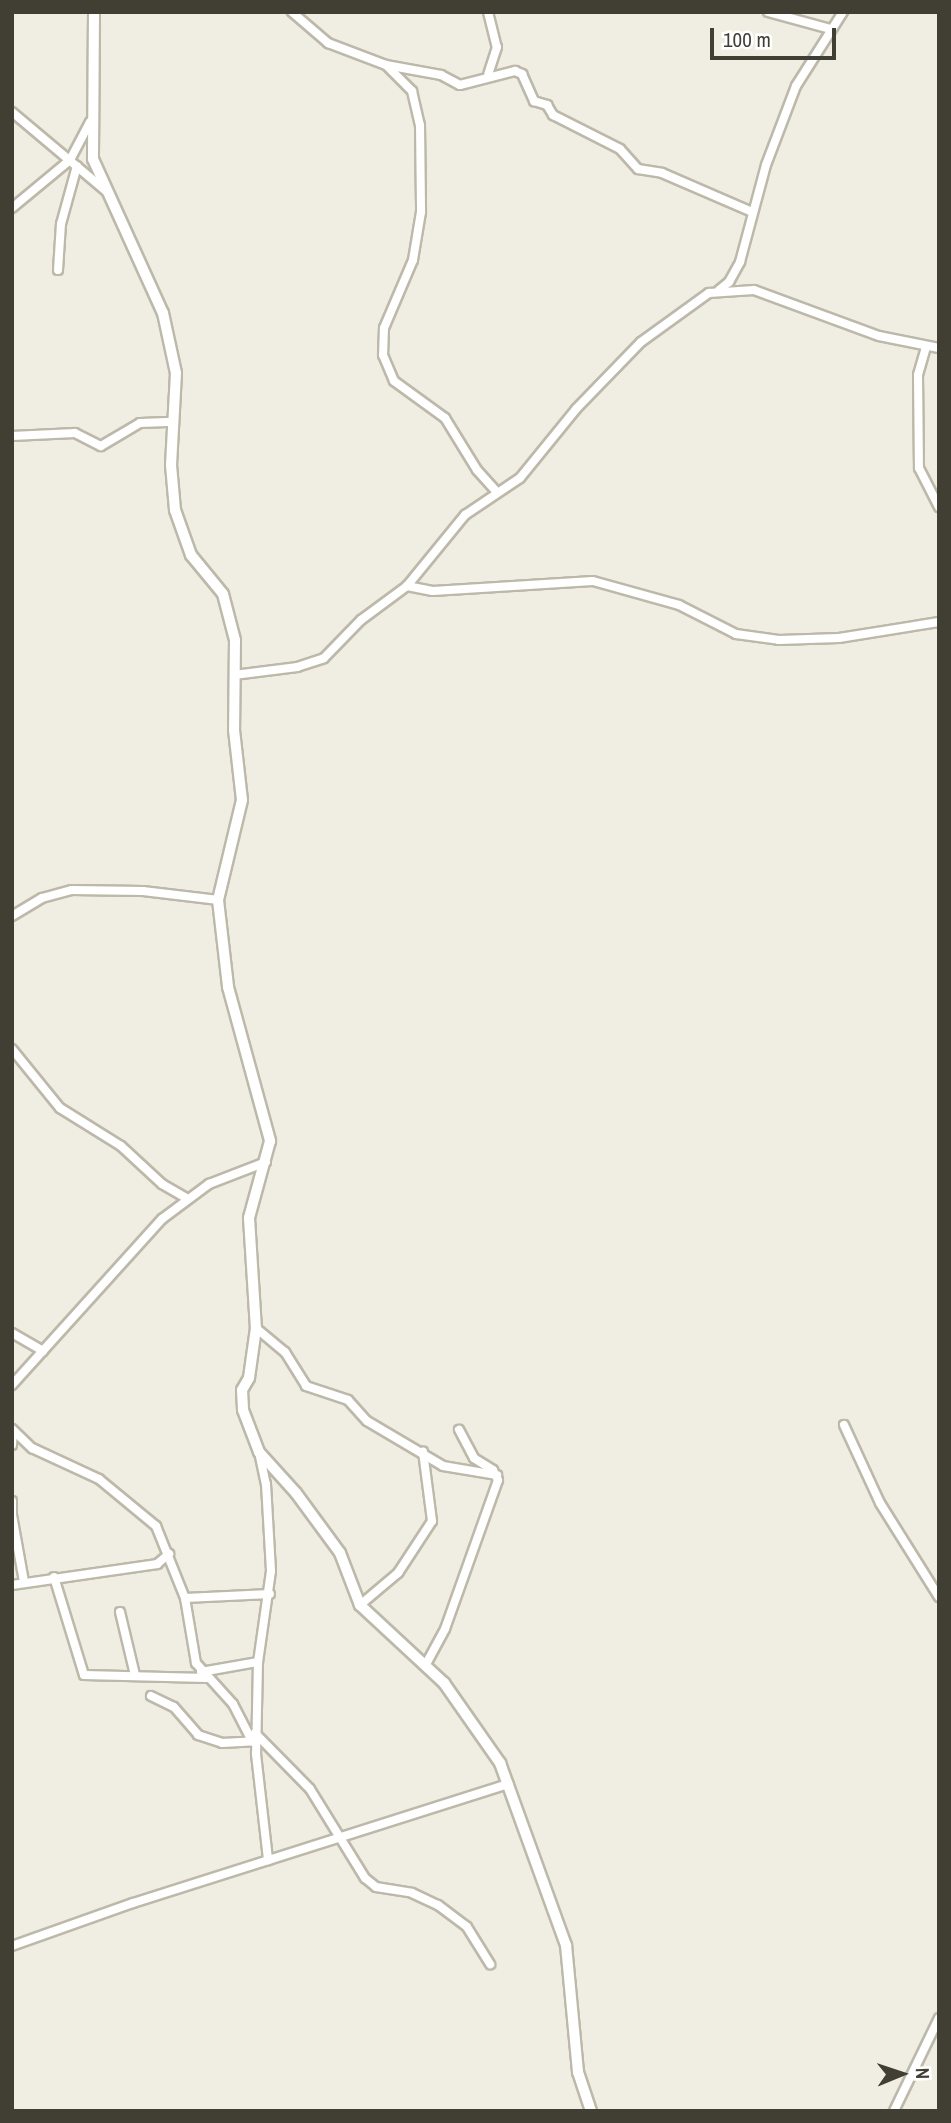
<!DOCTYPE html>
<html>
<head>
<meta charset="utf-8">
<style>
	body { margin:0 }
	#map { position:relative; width:951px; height:2123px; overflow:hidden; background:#f0eee3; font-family:"Archivo Narrow",sans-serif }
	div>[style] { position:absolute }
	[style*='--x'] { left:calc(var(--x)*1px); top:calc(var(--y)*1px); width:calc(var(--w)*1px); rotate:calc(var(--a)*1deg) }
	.roads { filter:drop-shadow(2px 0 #bdb9aa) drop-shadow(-2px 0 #bdb9aa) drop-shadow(0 2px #bdb9aa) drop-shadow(0 -2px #bdb9aa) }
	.minor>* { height:8px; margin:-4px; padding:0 4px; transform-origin:4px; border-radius:4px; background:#fff }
	.tertiary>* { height:10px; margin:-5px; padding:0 5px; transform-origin:5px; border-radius:5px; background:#fff }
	span { translate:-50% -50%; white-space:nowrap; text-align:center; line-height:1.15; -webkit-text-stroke:7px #fff; paint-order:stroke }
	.frame { position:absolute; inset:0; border:14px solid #413e34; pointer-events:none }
	.north { position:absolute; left:867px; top:2039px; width:70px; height:70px; -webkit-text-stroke:5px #fff; paint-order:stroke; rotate:88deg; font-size:19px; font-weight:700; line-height:28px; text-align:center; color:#413e34 }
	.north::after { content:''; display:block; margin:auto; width:24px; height:32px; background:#413e34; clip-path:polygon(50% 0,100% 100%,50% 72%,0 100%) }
	.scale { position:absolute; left:710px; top:28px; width:126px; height:32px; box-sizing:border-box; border:4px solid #413e34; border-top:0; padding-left:9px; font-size:21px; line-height:24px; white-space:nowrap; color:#413e34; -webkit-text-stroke:5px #fff; paint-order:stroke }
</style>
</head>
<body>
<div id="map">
	<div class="roads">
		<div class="minor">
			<i style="--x:292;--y:12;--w:48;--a:40.7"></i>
			<i style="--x:328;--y:43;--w:62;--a:20.8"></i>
			<i style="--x:386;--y:65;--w:37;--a:45"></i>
			<i style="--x:412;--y:91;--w:35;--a:77"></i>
			<i style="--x:420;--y:125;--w:87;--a:89.3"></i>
			<i style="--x:421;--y:212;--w:49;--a:99.5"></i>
			<i style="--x:413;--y:260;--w:74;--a:113.1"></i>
			<i style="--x:384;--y:328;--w:27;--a:92"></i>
			<i style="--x:383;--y:355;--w:28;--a:67"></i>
			<i style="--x:394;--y:381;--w:63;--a:36"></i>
			<i style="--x:445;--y:418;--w:61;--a:58.4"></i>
			<i style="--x:477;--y:470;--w:30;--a:48"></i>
			<i style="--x:488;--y:12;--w:36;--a:76"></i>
			<i style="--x:497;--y:47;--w:28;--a:108"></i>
			<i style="--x:768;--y:12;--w:64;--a:15.3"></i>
			<i style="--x:386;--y:65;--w:56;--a:10.3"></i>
			<i style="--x:441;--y:75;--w:21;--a:28"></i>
			<i style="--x:460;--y:85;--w:57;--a:-14.3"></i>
			<i style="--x:515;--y:71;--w:8;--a:23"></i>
			<i style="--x:522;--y:74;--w:30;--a:66"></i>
			<i style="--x:534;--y:101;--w:14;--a:17"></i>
			<i style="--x:547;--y:105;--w:12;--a:59"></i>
			<i style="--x:553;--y:115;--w:75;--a:26.9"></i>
			<i style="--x:620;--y:149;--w:27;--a:48"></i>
			<i style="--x:638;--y:169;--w:24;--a:9"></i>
			<i style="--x:662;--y:173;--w:98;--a:23.4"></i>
			<i style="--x:12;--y:112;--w:123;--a:40"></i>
			<i style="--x:12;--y:208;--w:75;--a:-39.6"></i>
			<i style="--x:70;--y:160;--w:43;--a:-62.2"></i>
			<i style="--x:58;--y:270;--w:46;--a:-86.3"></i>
			<i style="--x:61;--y:224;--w:60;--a:-74.6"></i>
			<i style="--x:719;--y:290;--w:13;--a:-39"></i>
			<i style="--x:729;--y:282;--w:23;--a:-61"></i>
			<i style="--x:740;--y:262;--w:100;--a:-75"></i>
			<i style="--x:766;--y:165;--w:85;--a:-69.2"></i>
			<i style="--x:796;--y:86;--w:88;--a:-57.6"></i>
			<i style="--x:926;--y:347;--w:29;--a:106"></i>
			<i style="--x:918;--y:375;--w:93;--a:89.4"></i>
			<i style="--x:919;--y:468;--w:44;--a:62.9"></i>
			<i style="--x:12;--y:436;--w:63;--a:-2.7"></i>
			<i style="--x:75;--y:433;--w:29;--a:27"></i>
			<i style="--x:101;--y:446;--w:45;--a:-30.5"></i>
			<i style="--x:140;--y:423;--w:34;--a:-2"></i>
			<i style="--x:407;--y:586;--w:26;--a:11"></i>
			<i style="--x:433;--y:591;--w:160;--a:-3.6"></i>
			<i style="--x:593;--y:581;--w:89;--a:15.6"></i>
			<i style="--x:679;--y:605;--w:64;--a:27"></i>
			<i style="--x:736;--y:634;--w:43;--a:7.9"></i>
			<i style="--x:779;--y:640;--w:60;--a:-1.9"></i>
			<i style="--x:839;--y:638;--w:101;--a:-9.1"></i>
			<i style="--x:234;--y:675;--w:64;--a:-7.2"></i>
			<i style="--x:297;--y:667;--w:28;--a:-18"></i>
			<i style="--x:324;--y:658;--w:53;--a:-45.8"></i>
			<i style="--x:361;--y:620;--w:57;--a:-36.5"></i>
			<i style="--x:407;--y:586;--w:92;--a:-50.8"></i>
			<i style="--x:465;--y:515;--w:66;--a:-33.9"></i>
			<i style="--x:520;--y:478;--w:89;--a:-50.9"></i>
			<i style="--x:576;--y:409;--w:93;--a:-45.9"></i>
			<i style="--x:641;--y:342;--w:84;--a:-35.8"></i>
			<i style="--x:709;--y:293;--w:45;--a:-3.8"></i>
			<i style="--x:754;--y:290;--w:133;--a:20.2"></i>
			<i style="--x:879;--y:336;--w:61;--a:11.3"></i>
			<i style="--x:12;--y:916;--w:35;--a:-31"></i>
			<i style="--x:42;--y:898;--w:31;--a:-15"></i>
			<i style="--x:72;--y:890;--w:71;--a:0.8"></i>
			<i style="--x:143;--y:891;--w:76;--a:6.8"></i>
			<i style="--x:12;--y:1049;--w:76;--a:50.9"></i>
			<i style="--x:60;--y:1108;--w:72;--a:31.9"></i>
			<i style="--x:121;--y:1146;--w:56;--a:42.8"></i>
			<i style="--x:162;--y:1184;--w:28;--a:30"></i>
			<i style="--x:256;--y:1328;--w:38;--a:40"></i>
			<i style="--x:285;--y:1352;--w:40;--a:58"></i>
			<i style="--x:306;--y:1386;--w:44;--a:18.4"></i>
			<i style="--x:348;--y:1400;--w:28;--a:48"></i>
			<i style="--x:367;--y:1421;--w:88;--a:30.6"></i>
			<i style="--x:443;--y:1466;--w:55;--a:9.5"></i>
			<i style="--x:12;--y:1333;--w:36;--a:30"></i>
			<i style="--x:12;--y:1385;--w:224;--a:-47.9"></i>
			<i style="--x:162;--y:1219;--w:59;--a:-36.7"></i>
			<i style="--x:209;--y:1184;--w:61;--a:-21.1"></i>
			<i style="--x:844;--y:1425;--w:86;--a:65.2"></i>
			<i style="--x:880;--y:1503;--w:111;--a:57.9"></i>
			<i style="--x:12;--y:1429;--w:28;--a:44"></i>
			<i style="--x:32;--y:1448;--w:74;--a:24.8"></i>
			<i style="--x:99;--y:1479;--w:74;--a:39.5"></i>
			<i style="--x:156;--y:1526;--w:78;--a:68.1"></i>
			<i style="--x:185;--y:1598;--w:66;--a:80.4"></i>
			<i style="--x:196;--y:1663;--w:55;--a:47.9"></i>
			<i style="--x:233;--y:1704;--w:42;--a:62.8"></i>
			<i style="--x:12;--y:1445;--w:14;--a:-86"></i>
			<i style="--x:259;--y:1452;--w:33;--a:78"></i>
			<i style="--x:266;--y:1484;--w:87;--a:86.7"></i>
			<i style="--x:271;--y:1571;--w:92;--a:98.1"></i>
			<i style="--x:258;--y:1662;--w:92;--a:91.2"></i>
			<i style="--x:256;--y:1754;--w:107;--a:83.5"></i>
			<i style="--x:12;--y:1501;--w:12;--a:90"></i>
			<i style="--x:12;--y:1515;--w:68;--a:79.8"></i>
			<i style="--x:54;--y:1577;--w:102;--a:73"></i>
			<i style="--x:84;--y:1675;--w:123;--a:1.4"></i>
			<i style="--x:12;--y:1585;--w:147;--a:-8.2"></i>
			<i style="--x:157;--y:1564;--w:16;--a:-40"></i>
			<i style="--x:185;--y:1598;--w:85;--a:-2.7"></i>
			<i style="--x:360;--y:1605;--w:50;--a:-40.1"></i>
			<i style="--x:398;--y:1573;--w:62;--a:-56.8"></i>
			<i style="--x:432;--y:1521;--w:70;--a:-97.4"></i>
			<i style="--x:120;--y:1612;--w:65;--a:76.6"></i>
			<i style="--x:425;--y:1666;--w:42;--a:-61.6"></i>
			<i style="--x:445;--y:1629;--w:158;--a:-70.4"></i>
			<i style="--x:498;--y:1480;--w:11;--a:-117"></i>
			<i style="--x:493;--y:1470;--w:22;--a:-148"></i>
			<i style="--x:474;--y:1458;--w:32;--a:-118"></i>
			<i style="--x:201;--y:1672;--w:58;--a:-10"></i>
			<i style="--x:151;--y:1696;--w:25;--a:26"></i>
			<i style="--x:174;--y:1707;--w:37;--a:49"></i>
			<i style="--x:198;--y:1735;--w:25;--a:18"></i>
			<i style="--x:222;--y:1743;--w:33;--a:-3"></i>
			<i style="--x:255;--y:1733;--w:78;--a:45.5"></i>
			<i style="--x:310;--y:1789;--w:105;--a:58.3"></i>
			<i style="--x:365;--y:1878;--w:14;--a:39"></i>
			<i style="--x:376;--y:1887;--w:36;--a:9"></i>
			<i style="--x:412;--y:1893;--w:29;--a:25"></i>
			<i style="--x:438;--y:1905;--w:36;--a:37"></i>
			<i style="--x:467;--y:1927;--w:44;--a:58.1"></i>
			<i style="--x:12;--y:1946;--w:128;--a:-19.6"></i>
			<i style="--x:133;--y:1903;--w:394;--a:-17.6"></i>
			<i style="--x:894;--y:2111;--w:103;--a:-64.2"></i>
		</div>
		<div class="tertiary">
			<i style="--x:94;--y:12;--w:147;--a:90.4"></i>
			<i style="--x:93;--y:159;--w:169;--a:65.6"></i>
			<i style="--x:163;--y:313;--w:61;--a:77.8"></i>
			<i style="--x:176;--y:373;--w:92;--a:93.1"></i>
			<i style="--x:171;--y:465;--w:45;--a:84.9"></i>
			<i style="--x:175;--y:510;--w:48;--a:70.4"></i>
			<i style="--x:191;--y:555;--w:50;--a:50.6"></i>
			<i style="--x:223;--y:594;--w:48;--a:75.4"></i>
			<i style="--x:235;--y:640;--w:90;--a:90.6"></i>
			<i style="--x:234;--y:730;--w:70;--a:83.5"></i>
			<i style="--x:242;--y:800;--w:103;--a:103.5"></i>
			<i style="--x:218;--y:900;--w:88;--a:83.4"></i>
			<i style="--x:228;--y:987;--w:160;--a:74.7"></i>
			<i style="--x:270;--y:1141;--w:80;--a:105.3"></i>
			<i style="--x:249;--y:1218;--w:110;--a:86.4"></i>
			<i style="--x:256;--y:1328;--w:50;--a:98"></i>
			<i style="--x:249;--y:1378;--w:14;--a:120"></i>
			<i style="--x:242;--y:1390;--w:20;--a:87"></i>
			<i style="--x:243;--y:1410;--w:45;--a:69.1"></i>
			<i style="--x:259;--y:1452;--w:55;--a:47.9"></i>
			<i style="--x:296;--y:1493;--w:74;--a:53.7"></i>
			<i style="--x:340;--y:1553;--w:56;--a:69"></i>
			<i style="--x:360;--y:1605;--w:115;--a:42.9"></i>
			<i style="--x:444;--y:1683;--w:98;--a:55"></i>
			<i style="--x:500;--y:1763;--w:194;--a:70.1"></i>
			<i style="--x:566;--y:1945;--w:128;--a:84.6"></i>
			<i style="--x:578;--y:2072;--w:41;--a:71.6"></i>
		</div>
	</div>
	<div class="frame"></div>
	<div class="north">N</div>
	<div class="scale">100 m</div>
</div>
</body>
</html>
